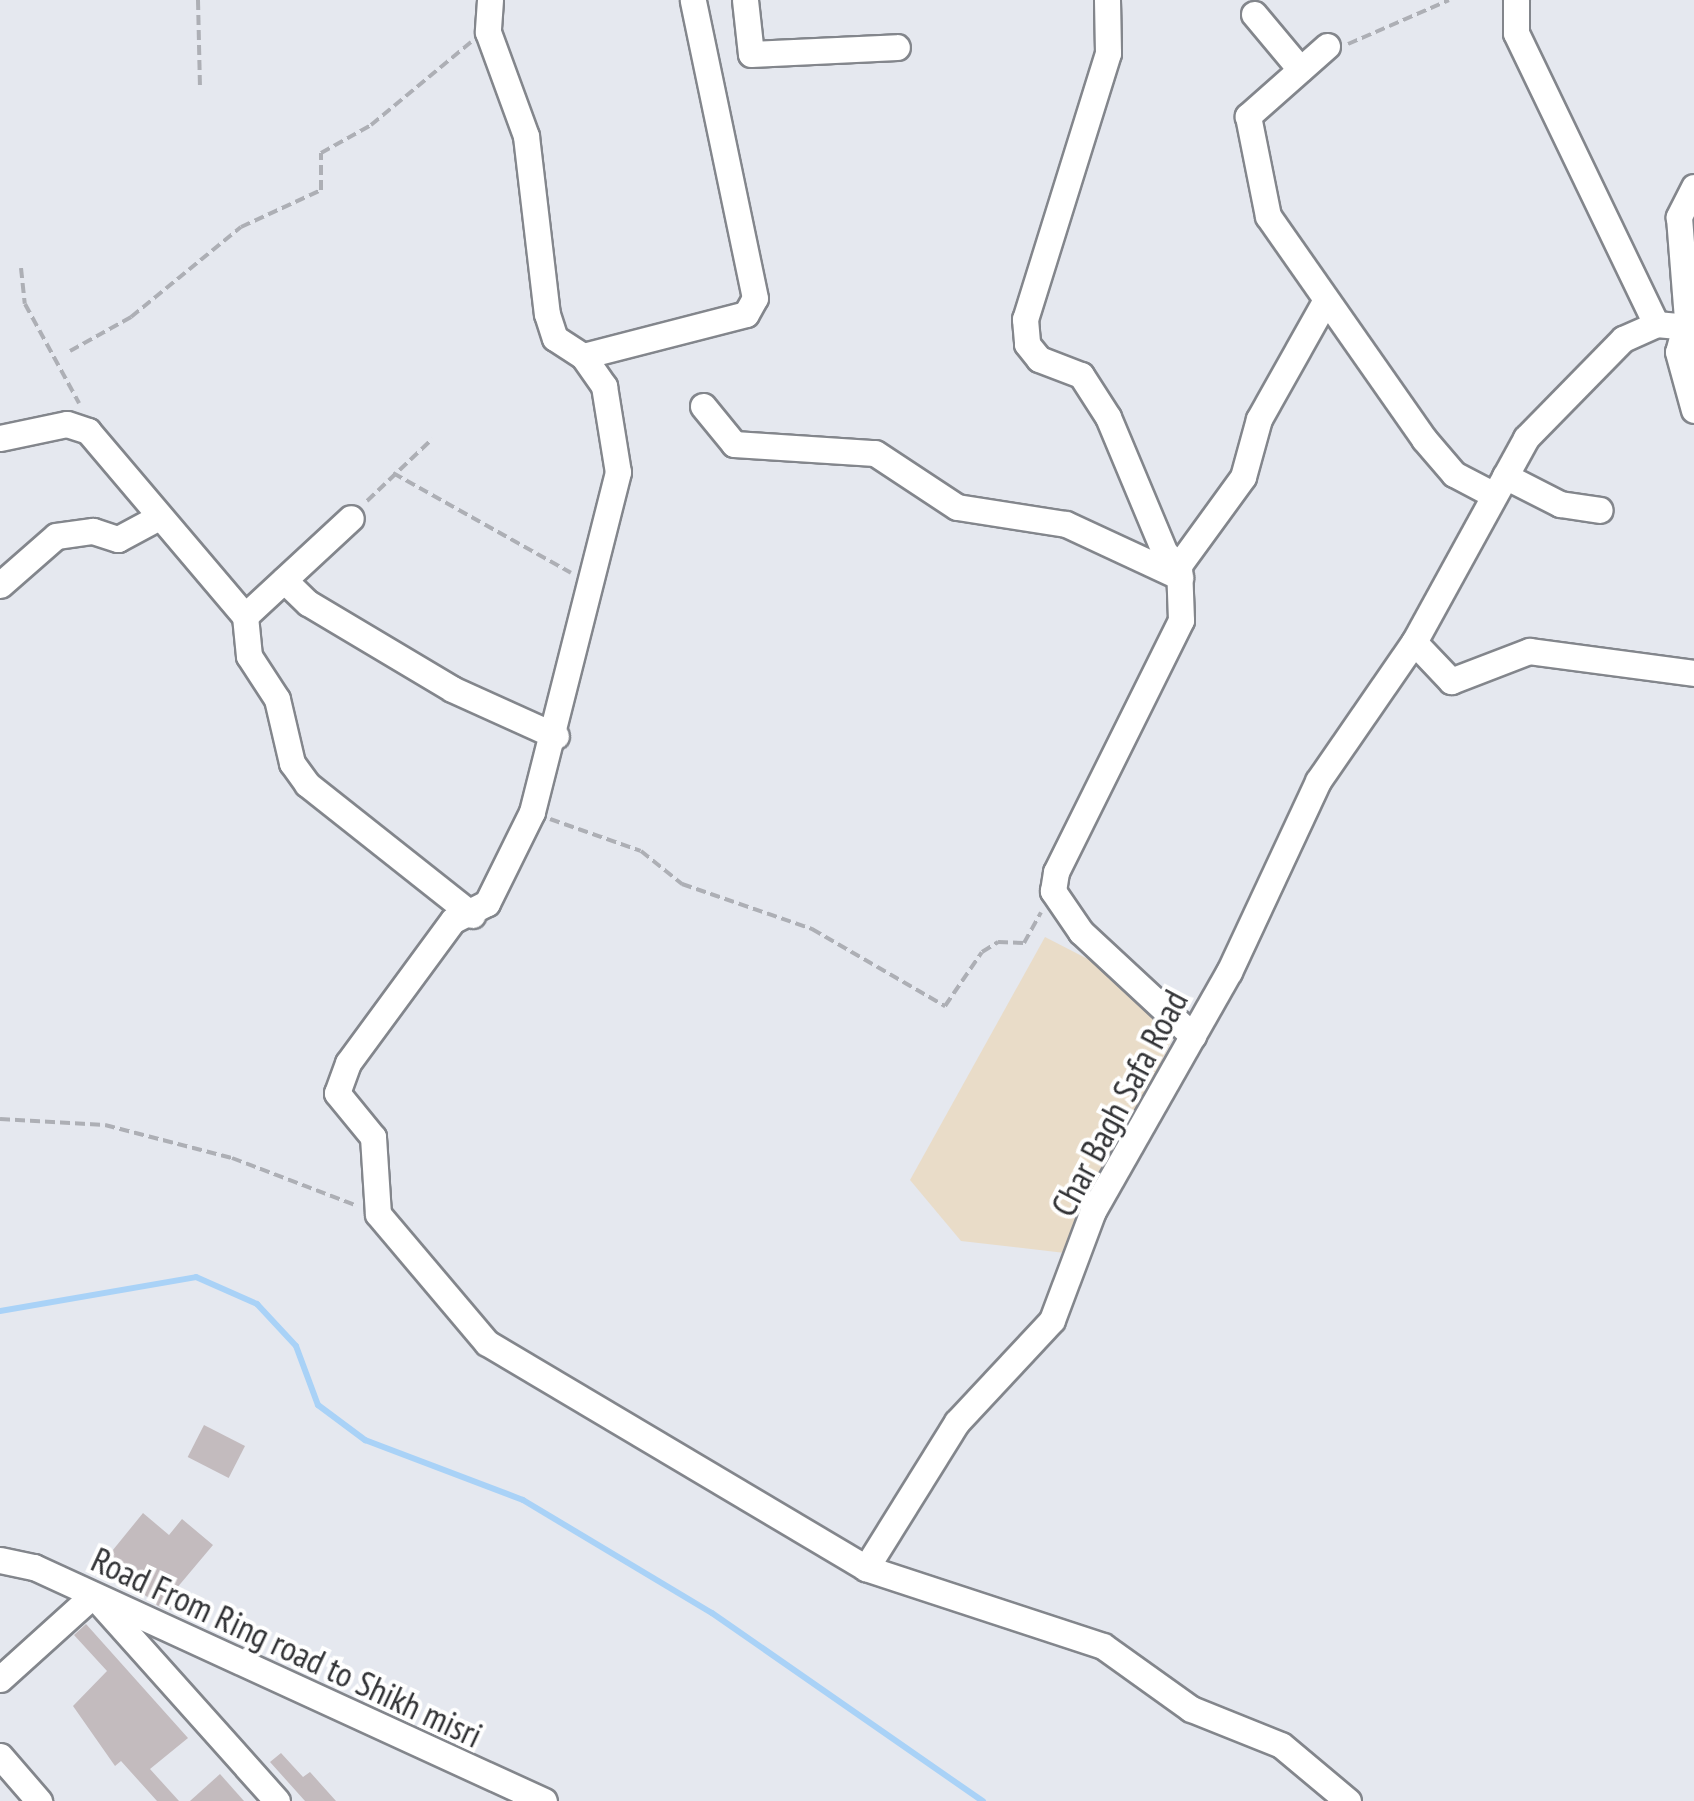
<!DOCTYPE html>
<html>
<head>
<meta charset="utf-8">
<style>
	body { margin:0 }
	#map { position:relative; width:1694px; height:1801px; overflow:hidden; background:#e5e8ef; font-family:"PT Sans Narrow",sans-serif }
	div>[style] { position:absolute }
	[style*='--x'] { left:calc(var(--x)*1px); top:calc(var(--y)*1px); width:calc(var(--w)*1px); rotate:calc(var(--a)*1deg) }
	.industrial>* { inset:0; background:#e9dcc8 }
	.stream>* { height:6px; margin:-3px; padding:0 3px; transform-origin:3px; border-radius:3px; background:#a9d2f7 }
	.building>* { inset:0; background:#c3bbbe; transform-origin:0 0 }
	.path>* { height:4px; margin-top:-2px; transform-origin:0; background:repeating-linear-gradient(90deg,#adafb5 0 10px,transparent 0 15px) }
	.roads { filter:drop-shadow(2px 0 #83868c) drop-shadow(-2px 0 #83868c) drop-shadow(0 2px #83868c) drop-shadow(0 -2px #83868c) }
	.minor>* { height:25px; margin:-12.5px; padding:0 12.5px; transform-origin:12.5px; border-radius:12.5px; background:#fff }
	span { translate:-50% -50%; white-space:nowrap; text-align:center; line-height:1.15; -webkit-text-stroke:8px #fff; paint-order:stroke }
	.street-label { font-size:35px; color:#313235 }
</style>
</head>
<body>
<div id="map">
	<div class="industrial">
		<i style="clip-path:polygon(1045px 937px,1187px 1010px,1065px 1253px,961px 1241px,910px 1180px)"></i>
	</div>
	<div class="stream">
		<i style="--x:0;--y:1311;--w:199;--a:-9.8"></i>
		<i style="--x:196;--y:1277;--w:67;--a:23.9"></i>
		<i style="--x:257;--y:1304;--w:57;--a:47.1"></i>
		<i style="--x:296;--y:1346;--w:63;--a:69.6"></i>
		<i style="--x:318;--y:1405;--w:59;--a:36.7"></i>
		<i style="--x:365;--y:1440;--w:169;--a:20.8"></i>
		<i style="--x:523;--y:1500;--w:220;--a:30.9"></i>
		<i style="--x:712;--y:1613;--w:330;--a:34.8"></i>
	</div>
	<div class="building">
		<i style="left:204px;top:1425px;width:46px;height:36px;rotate:27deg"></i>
		<i style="clip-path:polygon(143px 1513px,169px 1535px,182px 1519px,213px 1545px,176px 1589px,192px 1598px,183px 1613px,158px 1606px,104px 1561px)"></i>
		<i style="clip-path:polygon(86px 1624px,188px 1738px,150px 1769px,179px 1801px,157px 1801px,121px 1761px,115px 1766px,73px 1706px,107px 1671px,74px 1635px)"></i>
		<i style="clip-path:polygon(281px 1753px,303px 1777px,310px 1772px,336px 1801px,305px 1801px,270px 1762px)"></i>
		<i style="clip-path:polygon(220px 1774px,244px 1801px,190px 1801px)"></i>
	</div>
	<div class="path">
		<i style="--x:198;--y:0;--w:87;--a:88.7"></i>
		<i style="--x:1348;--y:44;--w:110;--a:-23.5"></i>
		<i style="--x:21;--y:268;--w:36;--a:84"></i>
		<i style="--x:25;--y:304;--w:113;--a:61.4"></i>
		<i style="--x:70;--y:351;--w:70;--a:-29.1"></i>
		<i style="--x:131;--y:317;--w:142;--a:-39.3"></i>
		<i style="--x:241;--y:227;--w:88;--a:-24.8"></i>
		<i style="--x:321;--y:190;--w:37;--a:-90"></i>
		<i style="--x:321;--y:153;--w:57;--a:-29.2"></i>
		<i style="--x:371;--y:125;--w:130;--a:-39.7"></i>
		<i style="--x:393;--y:473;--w:204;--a:29.3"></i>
		<i style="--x:367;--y:501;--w:90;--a:-43.6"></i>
		<i style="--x:550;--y:819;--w:96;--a:19.4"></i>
		<i style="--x:641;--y:851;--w:53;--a:38.8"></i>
		<i style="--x:682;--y:884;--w:138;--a:19.1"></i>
		<i style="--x:812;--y:929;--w:154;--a:30.1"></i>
		<i style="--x:945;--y:1006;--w:65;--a:-55.6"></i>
		<i style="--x:982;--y:952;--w:19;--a:-32"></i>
		<i style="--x:998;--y:942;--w:26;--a:2"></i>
		<i style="--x:1024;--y:943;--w:35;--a:-61"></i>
		<i style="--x:0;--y:1119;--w:105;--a:3.3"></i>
		<i style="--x:105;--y:1125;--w:131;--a:14.6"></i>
		<i style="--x:232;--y:1158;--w:132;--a:20.9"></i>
	</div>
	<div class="roads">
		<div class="minor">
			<i style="--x:490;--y:0;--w:32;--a:94"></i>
			<i style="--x:488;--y:32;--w:111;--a:69.9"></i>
			<i style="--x:526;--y:136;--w:179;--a:83.3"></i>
			<i style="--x:547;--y:314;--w:25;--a:72"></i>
			<i style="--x:555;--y:338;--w:33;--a:33"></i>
			<i style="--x:583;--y:356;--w:37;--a:55"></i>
			<i style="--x:604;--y:386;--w:87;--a:80.8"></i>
			<i style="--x:618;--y:472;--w:351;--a:104.2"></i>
			<i style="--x:532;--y:812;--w:102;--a:116.3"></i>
			<i style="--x:487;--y:903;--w:38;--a:153"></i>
			<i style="--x:453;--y:920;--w:177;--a:126.3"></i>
			<i style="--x:348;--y:1063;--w:32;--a:110"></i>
			<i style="--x:337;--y:1093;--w:57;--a:50.7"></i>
			<i style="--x:373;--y:1137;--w:77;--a:86.3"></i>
			<i style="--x:378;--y:1214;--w:169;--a:49.8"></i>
			<i style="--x:487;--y:1343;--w:441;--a:30.7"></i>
			<i style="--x:745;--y:0;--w:54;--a:83.7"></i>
			<i style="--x:751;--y:54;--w:146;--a:-2.7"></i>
			<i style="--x:1107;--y:0;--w:53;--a:88.9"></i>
			<i style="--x:1108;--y:53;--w:279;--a:107.3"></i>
			<i style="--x:1025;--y:319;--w:25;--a:85"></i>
			<i style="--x:1027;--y:344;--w:19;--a:51"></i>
			<i style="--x:1039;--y:359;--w:45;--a:20.9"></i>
			<i style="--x:1081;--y:375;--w:50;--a:57.3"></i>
			<i style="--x:1108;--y:417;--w:147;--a:67.3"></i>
			<i style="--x:1165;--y:553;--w:18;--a:41"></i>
			<i style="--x:1516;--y:0;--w:33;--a:90"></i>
			<i style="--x:1516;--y:33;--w:323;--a:64.3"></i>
			<i style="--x:1254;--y:14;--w:72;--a:50.1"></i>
			<i style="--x:1327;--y:46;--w:106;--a:138.5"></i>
			<i style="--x:1248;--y:116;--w:102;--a:78.7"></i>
			<i style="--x:1268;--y:216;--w:272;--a:55"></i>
			<i style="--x:1424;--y:439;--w:46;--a:49.4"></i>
			<i style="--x:1454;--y:474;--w:45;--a:27.7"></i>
			<i style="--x:1694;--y:187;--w:34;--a:117"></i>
			<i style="--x:1679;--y:217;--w:102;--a:85.5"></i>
			<i style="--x:1687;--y:319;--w:34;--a:105"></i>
			<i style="--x:1678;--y:352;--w:60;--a:74.6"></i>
			<i style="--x:583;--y:356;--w:168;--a:-14.4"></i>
			<i style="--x:746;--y:314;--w:18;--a:-61"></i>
			<i style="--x:755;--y:298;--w:304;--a:-101.8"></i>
			<i style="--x:703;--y:406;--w:49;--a:50.8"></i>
			<i style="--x:734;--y:444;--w:141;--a:3.7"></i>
			<i style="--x:875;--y:453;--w:98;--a:33.4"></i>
			<i style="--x:957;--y:507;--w:110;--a:8.9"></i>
			<i style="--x:1066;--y:524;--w:126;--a:24.9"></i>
			<i style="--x:0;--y:438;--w:68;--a:-11.8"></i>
			<i style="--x:67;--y:424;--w:22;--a:18"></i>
			<i style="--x:88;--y:431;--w:243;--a:49.7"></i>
			<i style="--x:245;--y:616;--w:40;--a:84.3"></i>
			<i style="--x:249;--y:656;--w:51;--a:56.9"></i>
			<i style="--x:277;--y:699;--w:66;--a:76.8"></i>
			<i style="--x:292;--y:763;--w:26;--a:54"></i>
			<i style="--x:307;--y:784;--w:211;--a:38.4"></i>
			<i style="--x:1505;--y:476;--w:62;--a:27"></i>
			<i style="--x:1560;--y:504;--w:40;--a:8.5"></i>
			<i style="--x:284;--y:580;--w:33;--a:44"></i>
			<i style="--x:308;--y:603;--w:168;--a:30.8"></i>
			<i style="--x:452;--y:689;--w:114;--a:24.3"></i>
			<i style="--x:0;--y:585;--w:74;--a:-41.2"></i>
			<i style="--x:56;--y:536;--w:37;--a:-8"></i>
			<i style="--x:93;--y:531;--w:26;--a:18"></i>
			<i style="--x:118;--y:539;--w:47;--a:-28.2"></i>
			<i style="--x:245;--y:616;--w:144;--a:-42.8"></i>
			<i style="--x:1414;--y:642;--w:54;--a:46.5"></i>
			<i style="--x:1451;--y:681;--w:84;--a:-21"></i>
			<i style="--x:1529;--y:651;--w:166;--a:7.6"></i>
			<i style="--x:1193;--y:1036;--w:153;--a:-137.1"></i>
			<i style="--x:1081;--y:932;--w:50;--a:-124.3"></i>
			<i style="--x:1053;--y:891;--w:19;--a:-81"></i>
			<i style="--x:1056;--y:872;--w:281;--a:-63.6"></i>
			<i style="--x:1181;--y:620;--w:55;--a:-92.1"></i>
			<i style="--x:1179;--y:565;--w:109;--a:-54"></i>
			<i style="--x:1243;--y:477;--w:60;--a:-74.6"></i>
			<i style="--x:1259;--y:419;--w:131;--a:-60.7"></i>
			<i style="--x:0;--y:1560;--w:35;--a:12"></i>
			<i style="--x:34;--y:1567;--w:561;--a:24.65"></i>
			<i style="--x:0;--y:1679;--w:125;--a:-42.1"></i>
			<i style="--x:93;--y:1595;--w:276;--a:48.2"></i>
			<i style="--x:0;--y:1756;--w:60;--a:49.1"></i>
			<i style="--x:1348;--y:1801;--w:87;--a:-140.1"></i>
			<i style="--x:1281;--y:1745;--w:97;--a:-158.2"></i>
			<i style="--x:1191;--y:1709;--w:108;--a:-144.4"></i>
			<i style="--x:1103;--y:1646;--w:250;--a:-161.8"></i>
			<i style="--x:866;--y:1568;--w:172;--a:-58.1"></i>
			<i style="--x:957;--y:1422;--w:139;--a:-47"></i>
			<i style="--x:1052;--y:1320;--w:116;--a:-69.4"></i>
			<i style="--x:1093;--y:1211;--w:275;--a:-60.4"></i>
			<i style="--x:1229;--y:972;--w:211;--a:-65"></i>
			<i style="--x:1318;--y:781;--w:169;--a:-55.4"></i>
			<i style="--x:1414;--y:642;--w:233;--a:-61.2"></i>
			<i style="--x:1526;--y:438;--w:139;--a:-45.6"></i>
			<i style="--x:1623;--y:339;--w:36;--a:-24"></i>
			<i style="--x:1656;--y:324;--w:25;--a:5"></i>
			<i style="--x:1681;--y:326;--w:36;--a:69"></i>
		</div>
	</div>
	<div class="street-label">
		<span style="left:1119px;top:1103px;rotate:-62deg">Char Bagh Safa Road</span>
		<span style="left:287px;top:1647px;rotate:25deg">Road From Ring road to Shikh misri</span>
	</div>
</div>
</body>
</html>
